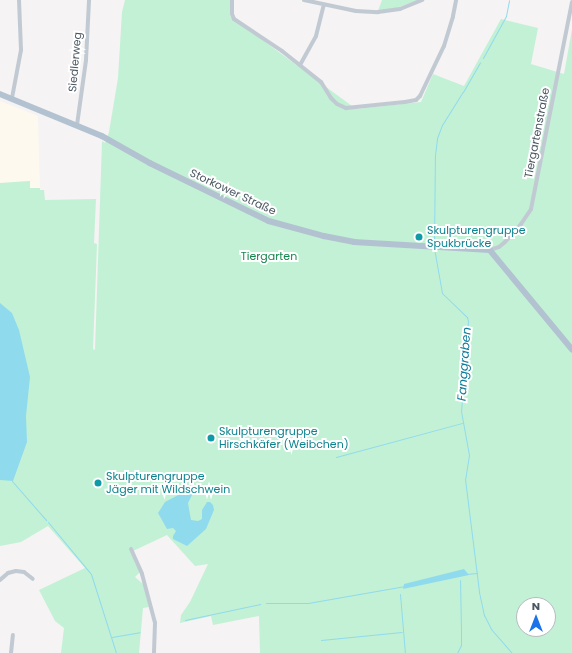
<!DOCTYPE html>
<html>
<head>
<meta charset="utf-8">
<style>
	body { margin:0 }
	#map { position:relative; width:572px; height:653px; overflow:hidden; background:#f5f3f3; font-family:Poppins,sans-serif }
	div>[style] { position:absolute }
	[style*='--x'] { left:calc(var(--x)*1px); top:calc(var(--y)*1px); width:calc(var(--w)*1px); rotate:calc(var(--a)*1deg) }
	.commercial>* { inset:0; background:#fdf9ef }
	.green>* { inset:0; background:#c3f1d5 }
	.water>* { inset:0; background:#90daee }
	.stream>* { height:1px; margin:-0.5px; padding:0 0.5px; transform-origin:0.5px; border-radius:0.5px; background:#90daee }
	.minor>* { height:4px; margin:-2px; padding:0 2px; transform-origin:2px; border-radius:2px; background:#c1cad2 }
	.major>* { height:5.5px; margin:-2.75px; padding:0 2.75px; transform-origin:2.75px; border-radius:2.75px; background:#b3c2d1 }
	.dots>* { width:11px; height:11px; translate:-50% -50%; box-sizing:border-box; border:2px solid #fff; border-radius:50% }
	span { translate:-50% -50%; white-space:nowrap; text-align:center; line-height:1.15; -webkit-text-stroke:4px #fff; paint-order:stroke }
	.street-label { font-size:11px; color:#4a5661 }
	.culture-label { font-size:11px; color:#0d838f }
	.left { translate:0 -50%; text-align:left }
	.park-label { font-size:11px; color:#17864f }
	.water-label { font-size:12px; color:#0c7c9b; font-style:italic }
	.north { position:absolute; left:516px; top:597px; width:40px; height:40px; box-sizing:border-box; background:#fff; border:1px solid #b7bbc0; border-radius:50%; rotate:0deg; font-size:11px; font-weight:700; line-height:16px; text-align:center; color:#4a5661 }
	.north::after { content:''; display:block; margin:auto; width:14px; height:18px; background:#1a73e8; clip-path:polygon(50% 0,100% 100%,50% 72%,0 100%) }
</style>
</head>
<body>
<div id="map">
	<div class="commercial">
		<i style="clip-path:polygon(0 101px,38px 116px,40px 188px,30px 188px,30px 181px,0 183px)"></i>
	</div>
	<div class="green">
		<i style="clip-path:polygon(evenodd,125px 0,231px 0,230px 16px,356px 109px,421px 102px,433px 74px,464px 86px,501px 19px,538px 28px,531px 64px,564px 74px,572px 29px,572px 653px,260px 653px,259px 616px,213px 625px,211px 616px,180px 623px,181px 615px,190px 602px,208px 564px,195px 566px,167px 535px,133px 551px,141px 571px,135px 577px,143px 584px,149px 607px,143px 608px,139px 653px,61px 653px,64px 628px,55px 621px,39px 590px,85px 568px,48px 526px,21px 542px,0 546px,0 183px,30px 181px,30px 188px,40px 188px,40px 190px,44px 190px,45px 200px,96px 199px,94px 243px,97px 244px,93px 349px,95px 350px,102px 141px,105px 143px,109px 132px,118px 78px,122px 12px,125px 0,524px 605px,548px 605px,548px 629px,524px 629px,524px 605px)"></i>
		<i style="clip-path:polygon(382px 0,418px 0,391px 10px,378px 11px)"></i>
	</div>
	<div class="water">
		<i style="clip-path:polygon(0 303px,12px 313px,19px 330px,30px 377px,26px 416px,27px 442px,13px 481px,0 480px)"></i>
		<i style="clip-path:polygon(191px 487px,196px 487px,188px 503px,191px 520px,198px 521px,202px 519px,202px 510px,207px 502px,210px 502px,213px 505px,214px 510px,206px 529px,187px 546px,173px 539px,173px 536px,176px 531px,173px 528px,167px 529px,158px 513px,165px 502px,182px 493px,185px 488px)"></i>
		<i style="clip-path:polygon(464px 569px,469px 575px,403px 589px,404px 584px)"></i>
	</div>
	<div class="stream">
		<i style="--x:483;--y:58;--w:48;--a:-61.3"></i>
		<i style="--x:506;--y:16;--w:16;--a:-79"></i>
		<i style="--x:434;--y:245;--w:90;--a:-89.4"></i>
		<i style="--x:435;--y:155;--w:17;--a:-83"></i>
		<i style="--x:437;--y:138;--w:14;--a:-69"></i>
		<i style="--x:442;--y:125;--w:39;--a:-58"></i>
		<i style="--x:463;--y:92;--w:34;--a:-60"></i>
		<i style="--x:434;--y:248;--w:46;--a:79.9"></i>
		<i style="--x:442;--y:293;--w:35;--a:44"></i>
		<i style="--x:467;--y:317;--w:4;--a:76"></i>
		<i style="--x:468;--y:321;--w:90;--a:94.4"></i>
		<i style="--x:461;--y:411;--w:45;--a:79.7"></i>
		<i style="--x:469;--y:455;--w:24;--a:99"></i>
		<i style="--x:465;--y:479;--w:114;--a:82.9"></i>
		<i style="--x:479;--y:592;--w:24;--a:78"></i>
		<i style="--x:484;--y:615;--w:16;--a:63"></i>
		<i style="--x:491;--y:629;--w:32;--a:49"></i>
		<i style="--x:336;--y:457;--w:131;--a:-15.1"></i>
		<i style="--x:12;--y:481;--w:52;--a:48.9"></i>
		<i style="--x:48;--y:522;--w:67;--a:50.4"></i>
		<i style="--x:91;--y:574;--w:83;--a:72.4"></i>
		<i style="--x:466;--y:574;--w:11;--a:-5"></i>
		<i style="--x:400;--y:594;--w:59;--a:85.2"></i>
		<i style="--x:266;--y:603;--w:42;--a:0"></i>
		<i style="--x:308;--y:603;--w:97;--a:-10"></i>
		<i style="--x:185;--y:620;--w:77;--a:-12"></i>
		<i style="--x:112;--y:637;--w:28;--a:-10"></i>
		<i style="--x:321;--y:640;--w:81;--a:-5.6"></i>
		<i style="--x:457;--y:653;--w:9;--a:-63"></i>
		<i style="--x:461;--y:645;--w:15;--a:-90"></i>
		<i style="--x:461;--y:630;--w:50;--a:-91.1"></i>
	</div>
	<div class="minor">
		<i style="--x:232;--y:0;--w:14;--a:90"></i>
		<i style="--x:232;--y:14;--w:5;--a:68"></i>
		<i style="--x:234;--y:19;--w:58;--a:33.7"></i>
		<i style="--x:282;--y:51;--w:50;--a:38.5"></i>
		<i style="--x:321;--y:82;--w:19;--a:58"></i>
		<i style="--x:331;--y:98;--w:8;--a:45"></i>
		<i style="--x:337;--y:104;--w:10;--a:24"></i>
		<i style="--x:346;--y:108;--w:59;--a:-5.8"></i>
		<i style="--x:405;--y:102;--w:11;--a:-10"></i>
		<i style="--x:416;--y:100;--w:6;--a:-45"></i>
		<i style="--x:420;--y:96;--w:55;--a:-64.4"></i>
		<i style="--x:444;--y:46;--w:31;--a:-73"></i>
		<i style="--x:453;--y:16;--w:16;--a:-79"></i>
		<i style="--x:304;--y:0;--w:53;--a:11.9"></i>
		<i style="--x:356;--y:11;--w:22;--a:3"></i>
		<i style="--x:378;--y:12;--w:22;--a:-8"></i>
		<i style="--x:400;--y:9;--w:24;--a:-22"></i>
		<i style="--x:300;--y:65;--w:33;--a:-61"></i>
		<i style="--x:316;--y:36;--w:32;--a:-76"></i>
		<i style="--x:12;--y:98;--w:49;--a:-79.4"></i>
		<i style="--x:21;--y:50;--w:50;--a:-92.3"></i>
		<i style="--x:77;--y:125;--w:66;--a:-82.1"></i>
		<i style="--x:86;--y:60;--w:60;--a:-87.1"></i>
		<i style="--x:490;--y:250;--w:9;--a:-18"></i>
		<i style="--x:499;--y:247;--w:8;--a:-40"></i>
		<i style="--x:505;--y:242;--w:24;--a:-48"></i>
		<i style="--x:521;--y:224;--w:18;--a:-56"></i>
		<i style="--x:531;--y:209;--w:211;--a:-78.8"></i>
		<i style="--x:131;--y:549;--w:27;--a:66"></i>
		<i style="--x:142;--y:574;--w:51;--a:75.1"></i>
		<i style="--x:155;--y:623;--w:30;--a:92"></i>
		<i style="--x:0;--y:580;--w:11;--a:-41"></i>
		<i style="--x:8;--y:573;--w:8;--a:-14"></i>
		<i style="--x:16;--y:571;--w:8;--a:7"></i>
		<i style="--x:24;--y:572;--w:11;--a:38"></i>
		<i style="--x:11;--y:653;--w:18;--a:-84"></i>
	</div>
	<div class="major">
		<i style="--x:0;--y:94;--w:110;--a:22.4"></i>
		<i style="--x:102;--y:136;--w:55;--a:29.4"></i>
		<i style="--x:150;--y:163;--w:132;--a:26"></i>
		<i style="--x:269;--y:221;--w:57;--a:15.3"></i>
		<i style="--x:324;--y:236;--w:31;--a:11"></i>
		<i style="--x:354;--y:242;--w:136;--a:3.4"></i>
		<i style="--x:490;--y:250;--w:129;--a:50.4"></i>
	</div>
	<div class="dots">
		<i style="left:419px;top:237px;background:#0f9aa8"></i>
		<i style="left:211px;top:438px;background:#0f9aa8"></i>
		<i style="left:98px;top:483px;background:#0f9aa8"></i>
	</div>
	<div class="street-label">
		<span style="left:75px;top:62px;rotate:-85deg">Siedlerweg</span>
		<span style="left:537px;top:133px;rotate:-79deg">Tiergartenstraße</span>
		<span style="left:233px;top:192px;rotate:25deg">Storkower Straße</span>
	</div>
	<div class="culture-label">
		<span class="left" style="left:427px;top:237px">Skulpturengruppe<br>Spukbrücke</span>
		<span class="left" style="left:219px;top:438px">Skulpturengruppe<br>Hirschkäfer (Weibchen)</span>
		<span class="left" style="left:106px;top:483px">Skulpturengruppe<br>Jäger mit Wildschwein</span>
	</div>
	<div class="park-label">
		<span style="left:269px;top:256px">Tiergarten</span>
	</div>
	<div class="water-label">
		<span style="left:464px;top:364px;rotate:-86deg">Fanggraben</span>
	</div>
	<div class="north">N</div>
</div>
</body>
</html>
